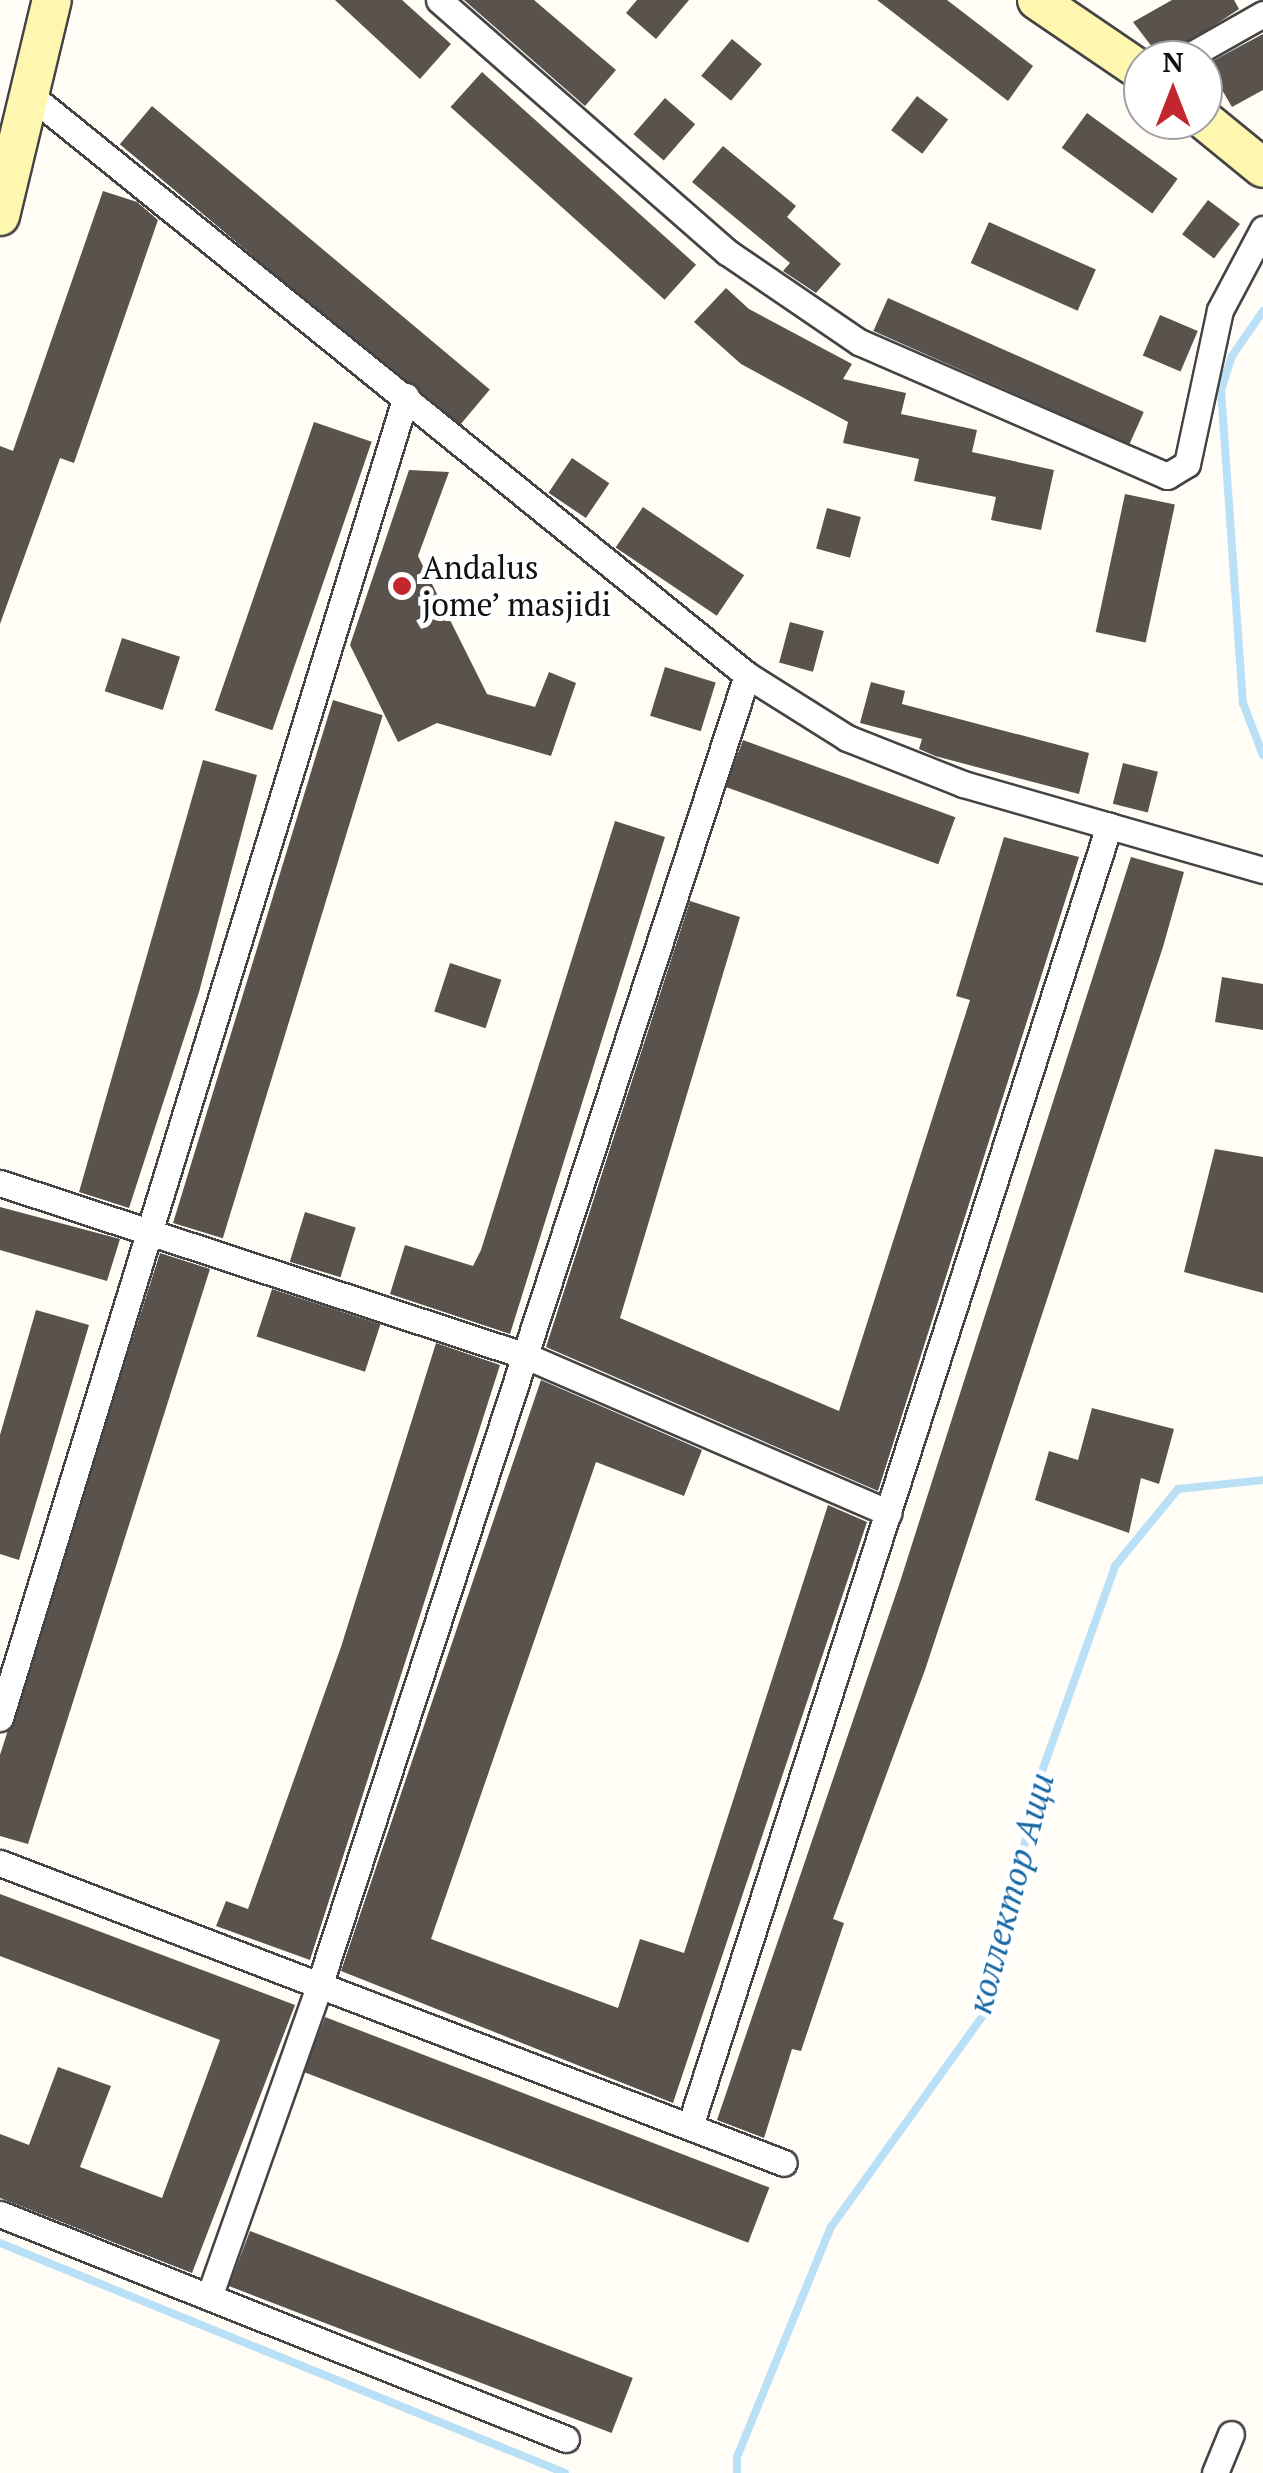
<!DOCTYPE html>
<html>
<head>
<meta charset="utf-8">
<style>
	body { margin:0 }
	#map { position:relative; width:1263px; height:2473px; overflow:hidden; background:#fffdf5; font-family:"PT Serif",serif }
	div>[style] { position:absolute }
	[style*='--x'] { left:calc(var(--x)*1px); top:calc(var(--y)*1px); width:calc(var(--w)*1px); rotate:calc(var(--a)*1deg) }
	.stream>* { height:8px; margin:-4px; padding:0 4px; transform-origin:4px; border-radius:4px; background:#b9e0f7 }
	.building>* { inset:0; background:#5a524d; transform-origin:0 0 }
	.roads { filter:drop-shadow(2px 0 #444) drop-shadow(-2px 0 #444) drop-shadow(0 2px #444) drop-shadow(0 -2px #444) }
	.street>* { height:25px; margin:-12.5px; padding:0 12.5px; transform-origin:12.5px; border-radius:12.5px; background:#fff }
	.secondary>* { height:38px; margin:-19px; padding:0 19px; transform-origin:19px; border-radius:19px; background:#fff6b0 }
	.dots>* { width:28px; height:28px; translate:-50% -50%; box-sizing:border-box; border:5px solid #fff; border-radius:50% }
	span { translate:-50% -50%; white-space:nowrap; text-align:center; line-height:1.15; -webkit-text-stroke:10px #fff; paint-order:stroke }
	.poi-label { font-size:32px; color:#111 }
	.left { translate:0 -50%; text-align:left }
	.water-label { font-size:35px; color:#1768a6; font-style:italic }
	.north { position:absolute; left:1123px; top:40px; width:100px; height:100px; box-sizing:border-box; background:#fff; border:2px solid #a0a0a0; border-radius:50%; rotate:0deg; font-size:28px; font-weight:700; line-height:40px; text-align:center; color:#111 }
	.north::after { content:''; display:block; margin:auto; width:35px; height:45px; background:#c4262e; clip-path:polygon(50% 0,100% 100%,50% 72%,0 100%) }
</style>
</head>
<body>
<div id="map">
	<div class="stream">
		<i style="--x:1263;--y:311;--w:55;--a:124.6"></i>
		<i style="--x:1232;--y:356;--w:36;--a:108"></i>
		<i style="--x:1221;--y:390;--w:314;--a:86"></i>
		<i style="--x:1243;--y:703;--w:56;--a:69"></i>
		<i style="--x:0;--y:2243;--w:610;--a:22.15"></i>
		<i style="--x:737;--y:2473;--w:16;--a:-90"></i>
		<i style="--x:737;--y:2457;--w:248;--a:-67.8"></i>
		<i style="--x:831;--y:2227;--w:266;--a:-54.3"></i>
		<i style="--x:986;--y:2011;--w:240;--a:-77"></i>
		<i style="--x:1040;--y:1777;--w:224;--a:-70.4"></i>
		<i style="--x:1115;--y:1566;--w:99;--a:-50.7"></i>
		<i style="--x:1178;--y:1489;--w:85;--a:-6"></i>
	</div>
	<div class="building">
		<i style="clip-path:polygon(335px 0,402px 0,451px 44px,420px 79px)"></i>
		<i style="clip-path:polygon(464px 0,534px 0,616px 70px,585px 106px)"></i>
		<i style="clip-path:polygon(637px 0,689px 0,656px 39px,626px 13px)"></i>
		<i style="clip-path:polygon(877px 0,947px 0,1033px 66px,1008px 101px)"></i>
		<i style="clip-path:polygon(1172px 0,1234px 0,1239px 9px,1162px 60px,1133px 22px)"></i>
		<i style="clip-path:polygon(1263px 34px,1263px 90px,1232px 107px,1207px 64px)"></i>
		<i style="left:732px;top:39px;width:39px;height:48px;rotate:40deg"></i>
		<i style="left:482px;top:72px;width:288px;height:47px;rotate:42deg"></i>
		<i style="left:917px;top:96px;width:39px;height:43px;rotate:37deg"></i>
		<i style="left:665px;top:98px;width:40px;height:48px;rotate:41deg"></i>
		<i style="left:152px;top:106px;width:441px;height:50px;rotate:40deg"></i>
		<i style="left:1087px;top:113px;width:112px;height:43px;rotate:36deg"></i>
		<i style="clip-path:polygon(723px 146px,796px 206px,787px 217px,841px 264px,816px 293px,783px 271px,790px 263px,692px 182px)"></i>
		<i style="clip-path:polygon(103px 191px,137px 202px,158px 220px,74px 463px,60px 458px,0 624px,0 446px,13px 451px)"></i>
		<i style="left:1208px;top:200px;width:40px;height:43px;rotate:37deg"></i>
		<i style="left:989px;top:222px;width:117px;height:45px;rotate:24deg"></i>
		<i style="clip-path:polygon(726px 288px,749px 309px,852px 364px,843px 379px,906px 393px,901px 414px,977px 430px,972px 452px,1054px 470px,1041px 530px,991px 520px,996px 497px,914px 481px,919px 459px,843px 443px,848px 422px,741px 364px,694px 322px)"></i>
		<i style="left:888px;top:298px;width:280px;height:36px;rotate:24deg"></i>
		<i style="left:1160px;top:315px;width:41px;height:44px;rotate:23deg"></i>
		<i style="left:314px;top:422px;width:61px;height:305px;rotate:19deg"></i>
		<i style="left:572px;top:458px;width:45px;height:42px;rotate:34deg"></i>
		<i style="clip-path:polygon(409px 470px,449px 472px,418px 556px,487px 694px,535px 707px,549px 672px,576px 683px,551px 756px,437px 723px,398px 742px,350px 645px)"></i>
		<i style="left:1125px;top:494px;width:51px;height:141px;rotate:12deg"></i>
		<i style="left:643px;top:507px;width:122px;height:49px;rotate:34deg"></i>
		<i style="left:827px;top:508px;width:35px;height:42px;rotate:15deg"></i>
		<i style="left:790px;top:622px;width:35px;height:42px;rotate:15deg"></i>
		<i style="left:122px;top:638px;width:61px;height:56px;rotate:18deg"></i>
		<i style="left:665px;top:667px;width:53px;height:51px;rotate:17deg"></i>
		<i style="clip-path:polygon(871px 682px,905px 691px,902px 704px,1089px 753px,1079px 794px,935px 756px,919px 749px,922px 739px,860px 723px)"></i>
		<i style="left:333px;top:700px;width:52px;height:547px;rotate:17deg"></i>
		<i style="left:743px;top:740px;width:226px;height:50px;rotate:20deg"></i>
		<i style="clip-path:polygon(203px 760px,257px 775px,199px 992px,129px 1208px,79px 1192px)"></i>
		<i style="left:1123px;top:763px;width:36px;height:42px;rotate:14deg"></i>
		<i style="clip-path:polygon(615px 821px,665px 837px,510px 1334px,390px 1294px,405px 1245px,473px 1266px,481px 1250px)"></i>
		<i style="clip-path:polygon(1004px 837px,1079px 857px,878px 1491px,546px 1347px,690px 901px,740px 917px,620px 1318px,839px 1411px,970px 1000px,956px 996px)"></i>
		<i style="clip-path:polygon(1131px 857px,1184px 872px,1163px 947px,925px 1670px,833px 1919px,844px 1923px,801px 2051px,792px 2049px,764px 2138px,717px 2120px,899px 1585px)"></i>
		<i style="left:450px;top:963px;width:54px;height:51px;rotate:18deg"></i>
		<i style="clip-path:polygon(1222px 977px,1263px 984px,1263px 1030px,1215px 1022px)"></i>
		<i style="clip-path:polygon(1215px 1149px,1263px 1157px,1263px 1293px,1184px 1272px)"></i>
		<i style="clip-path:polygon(0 1207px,120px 1239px,107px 1281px,0 1250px)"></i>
		<i style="left:305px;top:1212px;width:53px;height:52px;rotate:17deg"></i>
		<i style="clip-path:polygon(160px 1253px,210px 1269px,28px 1844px,0 1836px,0 1755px)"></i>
		<i style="left:272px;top:1289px;width:114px;height:50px;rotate:18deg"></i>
		<i style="clip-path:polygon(36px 1310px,89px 1325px,19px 1560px,0 1554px,0 1435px)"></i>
		<i style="clip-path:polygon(436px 1343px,500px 1365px,310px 1960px,216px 1926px,226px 1901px,248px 1909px,341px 1647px)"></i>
		<i style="clip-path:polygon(541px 1380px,702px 1450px,684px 1496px,596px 1462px,431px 1939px,618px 2008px,640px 1939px,684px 1953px,828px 1505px,867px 1522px,673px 2103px,341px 1971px)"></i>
		<i style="clip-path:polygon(1092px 1408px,1174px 1429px,1159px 1484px,1141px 1478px,1129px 1533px,1035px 1500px,1049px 1451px,1078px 1460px)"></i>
		<i style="clip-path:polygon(0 1894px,295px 2005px,192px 2273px,0 2198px,0 2134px,29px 2145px,58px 2067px,111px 2086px,80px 2167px,162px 2198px,220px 2040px,0 1956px)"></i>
		<i style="left:325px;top:2017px;width:476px;height:59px;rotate:21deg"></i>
		<i style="left:250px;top:2231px;width:410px;height:59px;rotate:21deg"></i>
	</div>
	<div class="roads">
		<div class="street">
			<i style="--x:439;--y:0;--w:383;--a:41.2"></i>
			<i style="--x:727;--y:252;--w:160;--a:34.3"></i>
			<i style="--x:859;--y:342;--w:336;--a:23.5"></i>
			<i style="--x:1167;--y:476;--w:23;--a:-31"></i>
			<i style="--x:1187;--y:464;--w:157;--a:-77.9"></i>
			<i style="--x:1220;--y:310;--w:92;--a:-62"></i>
			<i style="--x:1182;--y:60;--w:93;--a:-29.6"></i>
			<i style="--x:30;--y:95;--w:922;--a:38.97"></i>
			<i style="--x:747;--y:675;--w:118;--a:32.2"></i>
			<i style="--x:847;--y:738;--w:125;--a:21.6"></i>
			<i style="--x:963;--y:784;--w:312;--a:16"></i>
			<i style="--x:0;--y:1183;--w:554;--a:18.21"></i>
			<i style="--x:526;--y:1356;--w:395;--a:23.4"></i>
			<i style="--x:0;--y:1718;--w:1383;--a:-72.93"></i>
			<i style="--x:0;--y:1863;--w:839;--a:20.94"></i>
			<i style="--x:691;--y:2123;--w:1363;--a:-72.14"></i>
			<i style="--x:0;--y:2214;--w:609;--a:21.68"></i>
			<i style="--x:209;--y:2297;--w:333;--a:-70.5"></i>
			<i style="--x:320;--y:1983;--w:1376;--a:-71.92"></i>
			<i style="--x:1215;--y:2473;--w:42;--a:-67.7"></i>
		</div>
		<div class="secondary">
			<i style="--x:1037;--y:0;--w:128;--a:34.2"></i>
			<i style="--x:1203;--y:119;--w:77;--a:39.2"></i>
			<i style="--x:0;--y:216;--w:222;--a:-76.5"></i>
		</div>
	</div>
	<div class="dots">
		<i style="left:402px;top:586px;background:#c4262e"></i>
	</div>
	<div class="poi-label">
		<span class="left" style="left:422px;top:586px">Andalus<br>jome’ masjidi</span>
	</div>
	<div class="water-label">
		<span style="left:1010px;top:1893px;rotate:-75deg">коллектор Ащи</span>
	</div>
	<div class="north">N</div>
</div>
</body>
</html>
